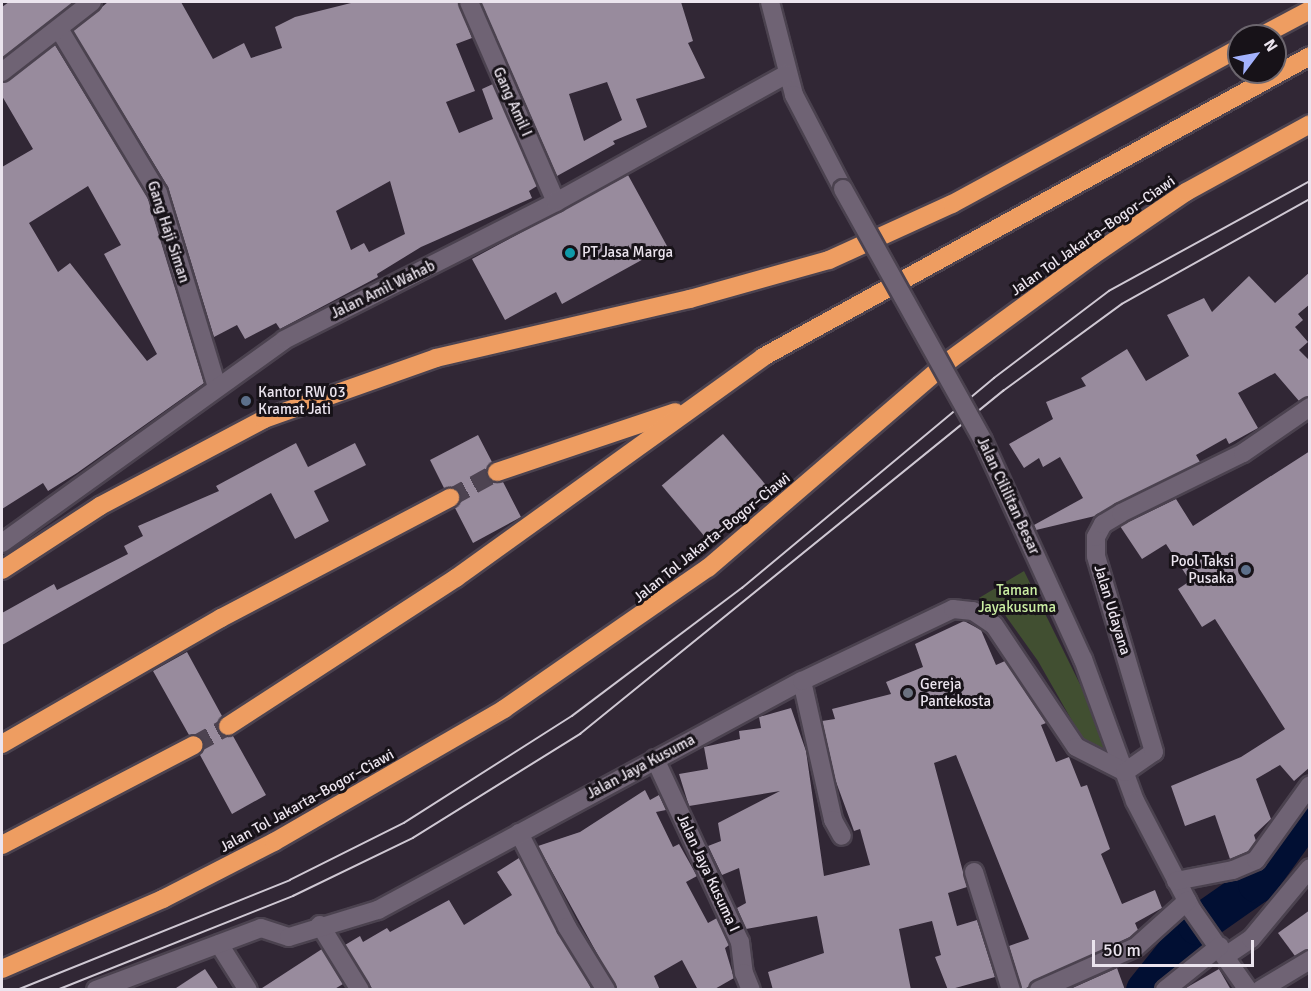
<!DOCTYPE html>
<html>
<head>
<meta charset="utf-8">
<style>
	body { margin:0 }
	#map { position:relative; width:1311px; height:991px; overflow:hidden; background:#312735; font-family:Signika,sans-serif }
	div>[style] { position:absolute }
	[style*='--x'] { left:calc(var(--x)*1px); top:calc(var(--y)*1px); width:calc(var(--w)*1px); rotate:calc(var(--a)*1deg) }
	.green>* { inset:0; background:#414f31 }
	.river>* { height:39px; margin:-19.5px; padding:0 19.5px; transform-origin:19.5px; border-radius:19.5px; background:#010f33 }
	.building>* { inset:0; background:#988b9d; transform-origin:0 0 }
	.highway-tunnel>* { height:18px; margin-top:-9px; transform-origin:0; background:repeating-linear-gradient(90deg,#4d4351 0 18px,transparent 0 27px) }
	.roads { filter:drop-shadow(2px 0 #4b424f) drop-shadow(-2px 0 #4b424f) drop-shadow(0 2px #4b424f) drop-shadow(0 -2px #4b424f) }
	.minor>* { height:18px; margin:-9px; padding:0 9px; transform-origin:9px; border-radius:9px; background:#6f6374 }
	.highway>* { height:18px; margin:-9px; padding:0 9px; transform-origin:9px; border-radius:9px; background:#ee9d61 }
	.tram>* { height:1.5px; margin:-0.75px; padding:0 0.75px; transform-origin:0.75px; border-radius:0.75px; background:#cfc8d3 }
	.bridges { filter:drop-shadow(2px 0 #4b424f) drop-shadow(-2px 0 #4b424f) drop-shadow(0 2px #4b424f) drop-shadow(0 -2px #4b424f) }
	.minor-bridge>* { height:18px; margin:-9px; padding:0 9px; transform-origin:9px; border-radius:9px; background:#6f6374 }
	.dots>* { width:16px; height:16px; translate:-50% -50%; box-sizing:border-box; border:3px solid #171218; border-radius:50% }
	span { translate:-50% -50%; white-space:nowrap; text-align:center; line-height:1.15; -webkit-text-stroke:6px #171218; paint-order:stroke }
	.street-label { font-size:15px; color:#ebe4ee }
	.poi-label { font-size:15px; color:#ebe4ee }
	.left { translate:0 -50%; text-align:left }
	.right { translate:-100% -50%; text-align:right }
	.park-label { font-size:15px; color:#caeda2 }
	.frame { position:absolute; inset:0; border:3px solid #ebe4ee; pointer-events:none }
	.north { position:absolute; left:1227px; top:24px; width:60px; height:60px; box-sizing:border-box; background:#171218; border:2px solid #6c666e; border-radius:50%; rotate:58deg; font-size:16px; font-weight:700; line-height:24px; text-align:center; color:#ebe4ee }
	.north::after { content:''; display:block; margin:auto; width:21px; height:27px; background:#a3b2fd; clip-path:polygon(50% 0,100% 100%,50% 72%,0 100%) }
	.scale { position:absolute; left:1092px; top:940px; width:162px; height:27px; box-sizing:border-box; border:3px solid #ebe4ee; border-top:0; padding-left:8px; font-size:18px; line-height:21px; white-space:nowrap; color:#ebe4ee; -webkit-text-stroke:4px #171218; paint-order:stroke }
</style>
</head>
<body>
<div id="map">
	<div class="green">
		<i style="clip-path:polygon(1024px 571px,1117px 759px,1083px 740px,1038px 661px,1000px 608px,979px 598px)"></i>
	</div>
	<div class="river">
		<i style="--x:1145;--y:990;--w:83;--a:-51.3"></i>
		<i style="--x:1197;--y:925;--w:73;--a:-35"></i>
		<i style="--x:1257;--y:883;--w:90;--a:-54"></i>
	</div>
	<div class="building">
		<i style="clip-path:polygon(9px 2px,74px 2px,2px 58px,2px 7px)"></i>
		<i style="clip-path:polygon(evenodd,108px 2px,181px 2px,213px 59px,244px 43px,251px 58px,282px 48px,275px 27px,295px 17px,355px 2px,458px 2px,472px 38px,456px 44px,475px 91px,446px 102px,459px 133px,493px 119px,482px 89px,493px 84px,537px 186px,529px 191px,532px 198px,421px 247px,377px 274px,378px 277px,280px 329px,276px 323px,245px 339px,237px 325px,214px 337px,168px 187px,73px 31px,108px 2px,390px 181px,405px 234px,369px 252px,364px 243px,351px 250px,336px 211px,390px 181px)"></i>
		<i style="clip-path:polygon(evenodd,481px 2px,681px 2px,693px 41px,688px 43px,705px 78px,636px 99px,647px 127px,613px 141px,615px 144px,557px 176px,481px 2px,607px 82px,622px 120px,584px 141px,569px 94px,607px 82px)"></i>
		<i style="clip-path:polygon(evenodd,55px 45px,148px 198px,204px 383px,77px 473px,48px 491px,43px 483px,2px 509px,2px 167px,33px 149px,2px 96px,2px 83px,55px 45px,88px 186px,121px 245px,104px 254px,157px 354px,147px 361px,70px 263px,58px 272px,29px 223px,88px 186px)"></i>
		<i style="clip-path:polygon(628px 175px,667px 246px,562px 304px,556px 292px,505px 320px,472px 259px)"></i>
		<i style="clip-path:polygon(1310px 272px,1310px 304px,1298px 314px,1303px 320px,1295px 327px,1308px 342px,1299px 350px,1310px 361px,1310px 396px,1299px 401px,1275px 373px,1238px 393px,1258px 428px,1229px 444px,1226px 438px,1196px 455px,1200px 462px,1095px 516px,1036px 530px,1034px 525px,1083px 498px,1060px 457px,1043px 467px,1039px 458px,1024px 468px,1009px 444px,1053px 419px,1046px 402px,1086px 386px,1081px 378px,1127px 349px,1146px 381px,1189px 356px,1167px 315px,1204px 298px,1212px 312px,1249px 276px,1275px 303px)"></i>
		<i style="left:723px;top:434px;width:73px;height:80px;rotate:50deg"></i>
		<i style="clip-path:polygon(478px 435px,492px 462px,487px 476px,494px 483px,503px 482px,521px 517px,473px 543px,455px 508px,460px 492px,444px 488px,430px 460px)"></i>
		<i style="clip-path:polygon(296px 443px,308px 467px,355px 443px,366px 465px,314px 491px,329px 521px,295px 539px,271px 493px,2px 645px,2px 613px,54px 584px,57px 590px,128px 554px,124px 546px,143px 536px,138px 526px,219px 491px,216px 486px)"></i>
		<i style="clip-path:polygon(1310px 451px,1310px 767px,1294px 781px,1280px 765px,1256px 779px,1271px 819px,1254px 835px,1256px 841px,1249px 851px,1230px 859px,1215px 815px,1185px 826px,1171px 786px,1241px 757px,1285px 729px,1215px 619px,1202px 627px,1178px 589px,1190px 581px,1166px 544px,1142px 559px,1120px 526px,1176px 499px,1193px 526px)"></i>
		<i style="clip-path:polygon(964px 621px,981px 630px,996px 665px,1005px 661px,1046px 723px,1041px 725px,1056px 762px,1069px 757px,1081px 787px,1087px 785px,1110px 849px,1101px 854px,1122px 904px,1155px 890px,1162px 908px,1135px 923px,1138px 930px,1130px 937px,1022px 990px,1009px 946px,1029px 939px,956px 755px,934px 763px,967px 887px,948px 893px,957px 926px,977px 920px,995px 977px,948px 990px,935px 957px,941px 955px,932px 921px,899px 929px,911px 990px,773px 990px,768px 972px,824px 953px,817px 916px,746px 929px,737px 908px,746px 903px,739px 868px,722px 875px,708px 846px,721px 841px,718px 823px,780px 791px,689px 806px,679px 774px,708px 769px,704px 747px,740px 739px,739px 731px,761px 728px,759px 717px,791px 708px,806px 751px,824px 876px,870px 865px,860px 829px,854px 831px,835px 779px,822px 721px,835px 719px,832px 709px,891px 694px,886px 682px,923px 667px,915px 644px)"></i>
		<i style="clip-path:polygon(187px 652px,222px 716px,218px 732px,233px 736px,266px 795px,232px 814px,200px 755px,204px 739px,189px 735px,153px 671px)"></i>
		<i style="clip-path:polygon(645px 790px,650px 800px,659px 795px,666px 810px,656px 812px,673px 847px,679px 844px,697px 876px,686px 882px,708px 923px,717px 918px,729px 945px,725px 948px,734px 978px,713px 990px,698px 990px,682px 960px,654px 976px,660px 990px,617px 990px,538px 846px,580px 832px)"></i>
		<i style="clip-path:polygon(519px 858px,592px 990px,373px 990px,345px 945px,360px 936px,363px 942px,387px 928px,390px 932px,449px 900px,464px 925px,512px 895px,497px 872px)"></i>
		<i style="clip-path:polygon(1310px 910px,1310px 949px,1295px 956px,1278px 933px)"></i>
		<i style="clip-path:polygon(322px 949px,343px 984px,333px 990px,259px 990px)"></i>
		<i style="clip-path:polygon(1117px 968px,1125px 990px,1068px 990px)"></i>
		<i style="clip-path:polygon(205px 969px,219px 990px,173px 990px)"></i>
		<i style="clip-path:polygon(1219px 969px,1231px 990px,1184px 990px,1184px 989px)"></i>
	</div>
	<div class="highway-tunnel">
		<i style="--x:450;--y:498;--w:54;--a:-29"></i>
		<i style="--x:194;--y:745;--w:39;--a:-29"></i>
	</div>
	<div class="roads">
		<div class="minor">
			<i style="--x:469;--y:2;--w:218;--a:66.5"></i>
			<i style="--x:770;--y:2;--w:96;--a:75.5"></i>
			<i style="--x:794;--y:95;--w:106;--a:62.5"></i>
			<i style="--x:59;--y:29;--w:192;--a:58.9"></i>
			<i style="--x:158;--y:193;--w:200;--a:73.1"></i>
			<i style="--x:2;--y:72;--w:114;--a:-37.9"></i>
			<i style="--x:983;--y:441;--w:240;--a:65.4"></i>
			<i style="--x:1083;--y:659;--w:151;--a:69.9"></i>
			<i style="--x:1135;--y:801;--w:123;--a:62.4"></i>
			<i style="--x:1192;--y:910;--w:98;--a:55"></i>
			<i style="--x:2;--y:543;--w:347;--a:-35.7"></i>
			<i style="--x:284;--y:340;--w:305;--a:-26.9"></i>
			<i style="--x:556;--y:202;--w:264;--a:-29"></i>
			<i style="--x:802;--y:681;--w:142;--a:77.4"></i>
			<i style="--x:833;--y:820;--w:18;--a:61"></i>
			<i style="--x:655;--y:759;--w:202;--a:65.1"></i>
			<i style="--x:740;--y:942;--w:31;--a:83"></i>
			<i style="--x:744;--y:973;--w:18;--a:68"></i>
			<i style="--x:519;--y:833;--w:106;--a:62.9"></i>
			<i style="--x:567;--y:927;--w:74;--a:58.2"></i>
			<i style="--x:974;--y:872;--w:124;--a:72.6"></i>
			<i style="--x:1176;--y:881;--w:58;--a:-10.9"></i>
			<i style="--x:1233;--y:870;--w:25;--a:-23"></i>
			<i style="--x:1256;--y:860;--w:92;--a:-54.2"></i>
			<i style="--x:320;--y:925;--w:76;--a:58.4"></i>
			<i style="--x:219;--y:944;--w:54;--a:57.8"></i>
			<i style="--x:1227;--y:955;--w:29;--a:-34"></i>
			<i style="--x:1251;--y:939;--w:92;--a:-50.3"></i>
			<i style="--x:96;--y:990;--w:176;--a:-20.6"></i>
			<i style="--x:261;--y:928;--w:29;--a:18"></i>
			<i style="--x:289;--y:937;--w:93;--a:-16.9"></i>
			<i style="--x:378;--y:910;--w:482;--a:-28.4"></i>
			<i style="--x:802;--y:681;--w:167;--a:-25.5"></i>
			<i style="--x:953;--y:609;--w:20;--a:6"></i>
			<i style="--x:973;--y:611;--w:25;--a:34"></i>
			<i style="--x:994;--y:625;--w:147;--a:56.1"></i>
			<i style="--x:1076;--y:747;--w:55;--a:27"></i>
			<i style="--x:1125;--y:772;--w:35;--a:-35"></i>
			<i style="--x:1154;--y:752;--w:204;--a:-106.5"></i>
			<i style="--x:1096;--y:556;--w:19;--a:-90"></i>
			<i style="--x:1096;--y:537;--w:15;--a:-62"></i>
			<i style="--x:1103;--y:524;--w:21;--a:-31"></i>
			<i style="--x:1121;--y:513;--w:136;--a:-26.2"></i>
			<i style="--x:1243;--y:453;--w:81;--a:-34.5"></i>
			<i style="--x:1039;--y:990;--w:106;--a:-23.9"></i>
			<i style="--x:1136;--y:947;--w:69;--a:-42"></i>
			<i style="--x:1165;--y:990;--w:70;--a:-38.7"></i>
			<i style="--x:1260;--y:990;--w:58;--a:-31"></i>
		</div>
		<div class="highway">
			<i style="--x:1261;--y:36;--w:55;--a:-28"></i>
			<i style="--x:497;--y:472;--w:188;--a:-18.6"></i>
			<i style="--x:2;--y:570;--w:117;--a:-33.1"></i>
			<i style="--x:100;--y:506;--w:186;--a:-27.9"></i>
			<i style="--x:264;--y:419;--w:182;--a:-19.5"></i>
			<i style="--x:436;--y:358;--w:261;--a:-13.1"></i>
			<i style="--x:690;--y:299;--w:144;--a:-15.7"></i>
			<i style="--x:829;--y:260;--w:135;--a:-24.5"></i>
			<i style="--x:952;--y:204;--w:327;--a:-28.5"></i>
			<i style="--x:228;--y:726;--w:272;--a:-33"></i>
			<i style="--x:456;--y:578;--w:378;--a:-35.7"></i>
			<i style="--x:763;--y:357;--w:624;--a:-28.82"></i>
			<i style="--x:2;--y:744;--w:253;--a:-29.9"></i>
			<i style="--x:221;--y:618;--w:259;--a:-27.7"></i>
			<i style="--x:2;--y:845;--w:216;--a:-27.5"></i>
			<i style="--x:2;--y:969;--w:176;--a:-23.5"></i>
			<i style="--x:163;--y:899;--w:125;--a:-27.2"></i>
			<i style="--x:274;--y:842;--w:266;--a:-30"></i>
			<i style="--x:504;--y:709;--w:248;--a:-34.7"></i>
			<i style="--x:708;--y:568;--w:319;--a:-40.7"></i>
			<i style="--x:950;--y:360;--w:176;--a:-36.2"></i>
			<i style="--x:1092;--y:256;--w:114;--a:-34.2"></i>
			<i style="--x:1186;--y:192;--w:141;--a:-28.7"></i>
		</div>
	</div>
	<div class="tram">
		<i style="--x:17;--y:990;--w:294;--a:-21.9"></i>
		<i style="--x:290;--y:880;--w:127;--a:-26.6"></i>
		<i style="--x:404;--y:823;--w:199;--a:-32.5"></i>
		<i style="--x:572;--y:716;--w:213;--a:-37"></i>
		<i style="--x:742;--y:588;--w:328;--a:-39.8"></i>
		<i style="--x:994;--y:378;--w:144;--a:-37.1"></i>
		<i style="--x:1109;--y:291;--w:229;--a:-28.7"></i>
		<i style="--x:57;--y:990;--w:254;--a:-21.7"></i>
		<i style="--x:293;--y:896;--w:133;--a:-25.8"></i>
		<i style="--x:413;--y:838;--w:197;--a:-31.9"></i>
		<i style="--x:580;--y:734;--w:545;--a:-39.04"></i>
		<i style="--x:1003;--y:391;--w:147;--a:-36.2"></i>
		<i style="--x:1122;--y:304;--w:215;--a:-29.2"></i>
	</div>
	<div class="bridges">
		<div class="minor-bridge">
			<i style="--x:843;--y:189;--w:288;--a:60.9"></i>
		</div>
	</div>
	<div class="dots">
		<i style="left:570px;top:253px;background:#0f9aa8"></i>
		<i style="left:246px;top:401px;background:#5c6f8a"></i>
		<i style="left:1246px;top:570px;background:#5c6f8a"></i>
		<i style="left:908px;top:693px;background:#6b7280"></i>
	</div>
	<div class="street-label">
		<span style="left:512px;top:102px;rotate:66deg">Gang Amil I</span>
		<span style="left:168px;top:232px;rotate:72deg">Gang Haji Siman</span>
		<span style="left:1093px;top:236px;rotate:-35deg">Jalan Tol Jakarta–Bogor–Ciawi</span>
		<span style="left:383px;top:290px;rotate:-26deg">Jalan Amil Wahab</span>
		<span style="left:1008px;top:496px;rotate:65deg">Jalan Cililitan Besar</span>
		<span style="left:712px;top:538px;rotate:-39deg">Jalan Tol Jakarta–Bogor–Ciawi</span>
		<span style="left:1112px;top:610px;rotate:73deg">Jalan Udayana</span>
		<span style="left:641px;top:767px;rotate:-28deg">Jalan Jaya Kusuma</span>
		<span style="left:307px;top:801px;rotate:-29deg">Jalan Tol Jakarta–Bogor–Ciawi</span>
		<span style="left:708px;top:873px;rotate:65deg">Jalan Jaya Kusuma I</span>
	</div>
	<div class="poi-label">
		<span class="left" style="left:582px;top:253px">PT Jasa Marga</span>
		<span class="left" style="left:258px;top:401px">Kantor RW 03<br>Kramat Jati</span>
		<span class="right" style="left:1234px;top:570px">Pool Taksi<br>Pusaka</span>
		<span class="left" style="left:920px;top:693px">Gereja<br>Pantekosta</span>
	</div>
	<div class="park-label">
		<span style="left:1017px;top:599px">Taman<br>Jayakusuma</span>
	</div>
	<div class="frame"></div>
	<div class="north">N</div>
	<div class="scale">50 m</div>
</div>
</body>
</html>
